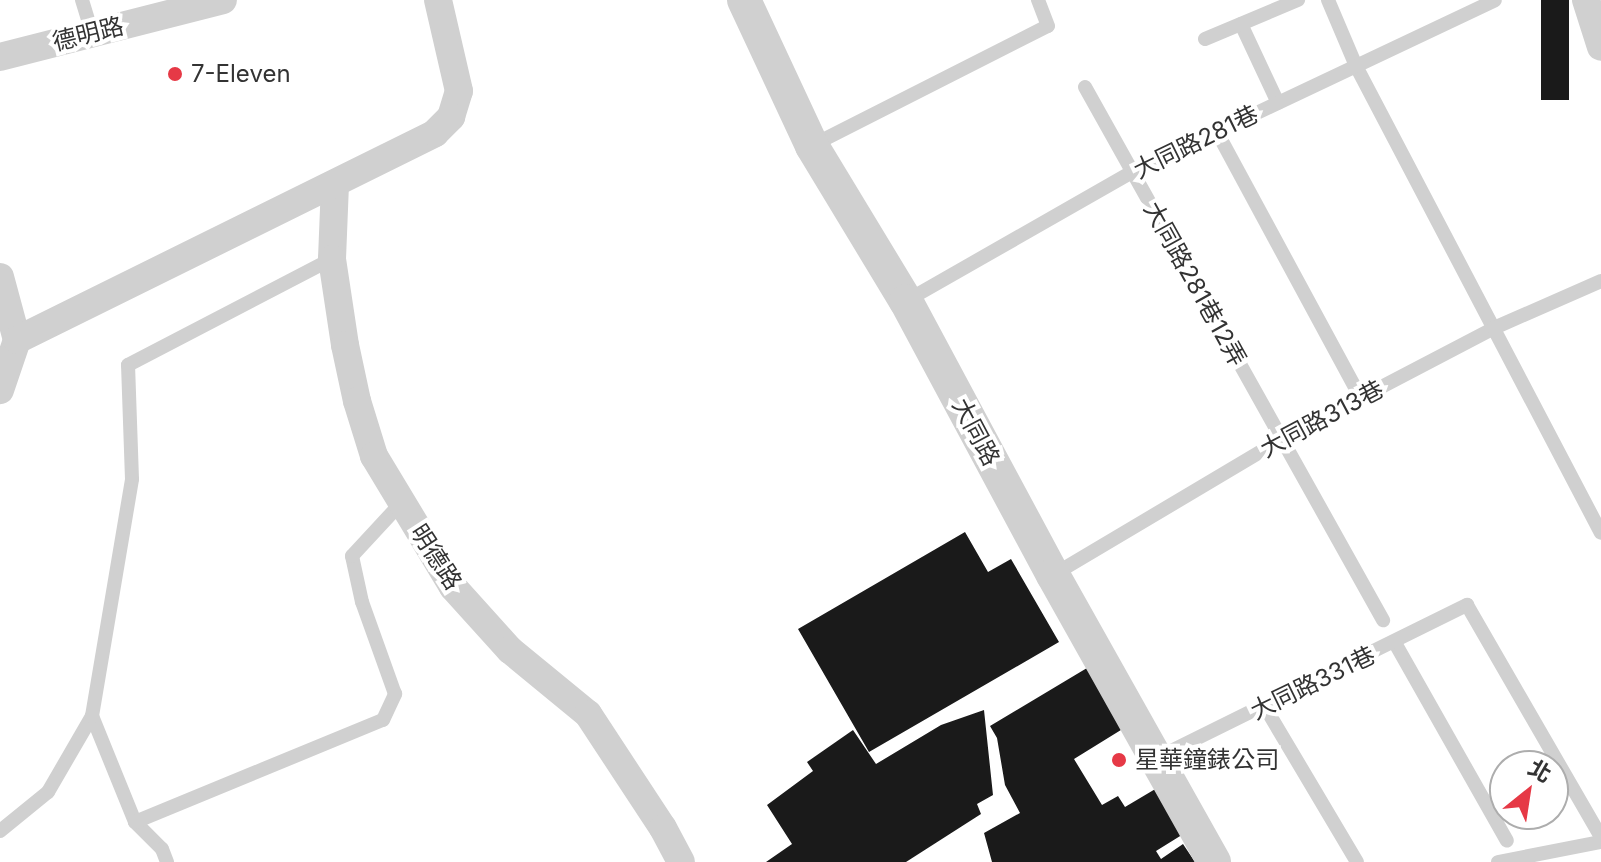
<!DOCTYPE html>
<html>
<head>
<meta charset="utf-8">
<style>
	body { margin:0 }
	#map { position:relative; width:1601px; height:862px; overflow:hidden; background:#fff; font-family:Inter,"Noto Sans TC",sans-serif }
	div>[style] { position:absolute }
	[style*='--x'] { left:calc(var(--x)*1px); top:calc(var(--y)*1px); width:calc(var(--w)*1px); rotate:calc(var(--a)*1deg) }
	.building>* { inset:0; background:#1a1a1a; transform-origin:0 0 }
	.service>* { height:14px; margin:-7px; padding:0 7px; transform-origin:7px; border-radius:7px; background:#d0d0d0 }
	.minor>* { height:28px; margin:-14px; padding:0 14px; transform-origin:14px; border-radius:14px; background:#d0d0d0 }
	.tertiary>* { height:34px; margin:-17px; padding:0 17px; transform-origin:17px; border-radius:17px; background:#d0d0d0 }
	.dots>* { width:22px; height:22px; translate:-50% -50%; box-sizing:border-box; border:4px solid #fff; border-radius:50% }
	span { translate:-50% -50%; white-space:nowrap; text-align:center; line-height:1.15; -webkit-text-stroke:8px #fff; paint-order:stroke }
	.street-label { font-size:24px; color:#333 }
	.poi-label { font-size:24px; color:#333 }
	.left { translate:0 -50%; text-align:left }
	.north { position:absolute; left:1489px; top:750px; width:80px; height:80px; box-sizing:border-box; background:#fff; border:2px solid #adadad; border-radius:50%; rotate:30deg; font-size:22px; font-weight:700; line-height:32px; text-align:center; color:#333 }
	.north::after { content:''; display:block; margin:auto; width:28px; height:36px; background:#e63946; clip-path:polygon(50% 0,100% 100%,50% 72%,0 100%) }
</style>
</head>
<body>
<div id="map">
	<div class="building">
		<i style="left:1541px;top:0;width:28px;height:100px"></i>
		<i style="clip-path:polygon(965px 532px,988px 572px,1011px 559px,1059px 642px,869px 752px,798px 629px)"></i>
		<i style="clip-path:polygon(1092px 665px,1129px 725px,1074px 759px,1102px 805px,1118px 796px,1125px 807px,1157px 788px,1185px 833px,1156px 851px,1161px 859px,1183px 844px,1195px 862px,992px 862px,984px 833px,1020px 813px,1005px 785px,997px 738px,990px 726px)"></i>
		<i style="clip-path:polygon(984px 710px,993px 795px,977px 804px,981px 814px,906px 862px,766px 862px,792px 844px,767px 805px,813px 771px,807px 762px,853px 730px,876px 764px,941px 725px)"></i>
	</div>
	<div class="service">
		<i style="--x:82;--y:0;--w:34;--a:73"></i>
		<i style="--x:1328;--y:0;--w:72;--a:67"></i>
		<i style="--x:1356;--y:66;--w:527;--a:62.32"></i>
		<i style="--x:1241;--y:24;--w:87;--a:64.9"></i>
		<i style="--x:1205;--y:39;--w:101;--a:-22.8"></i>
		<i style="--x:1085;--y:87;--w:611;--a:60.79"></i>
		<i style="--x:1217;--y:132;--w:302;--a:61.6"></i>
		<i style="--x:813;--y:145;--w:263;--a:-26.9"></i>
		<i style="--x:1048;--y:26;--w:28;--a:-111"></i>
		<i style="--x:906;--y:301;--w:262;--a:-29.7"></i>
		<i style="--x:1134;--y:171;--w:399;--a:-25.3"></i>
		<i style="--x:1053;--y:575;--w:264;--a:-30.7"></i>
		<i style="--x:1280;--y:440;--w:242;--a:-27.6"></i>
		<i style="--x:1494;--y:328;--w:117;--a:-23.7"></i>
		<i style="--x:1395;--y:643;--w:227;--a:60.5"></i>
		<i style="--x:1265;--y:707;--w:180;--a:59.3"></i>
		<i style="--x:92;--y:716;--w:114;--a:67.9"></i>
		<i style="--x:135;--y:822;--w:38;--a:45"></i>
		<i style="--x:162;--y:849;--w:14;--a:69"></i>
		<i style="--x:1157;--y:758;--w:346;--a:-26.3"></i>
		<i style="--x:1467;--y:605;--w:268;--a:60"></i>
		<i style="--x:135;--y:822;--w:268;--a:-22.4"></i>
		<i style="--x:383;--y:720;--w:29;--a:-65"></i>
		<i style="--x:395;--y:694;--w:98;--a:-109.7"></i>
		<i style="--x:362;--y:602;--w:47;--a:-102.3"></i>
		<i style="--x:352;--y:556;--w:72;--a:-47.2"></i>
		<i style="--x:0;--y:831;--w:62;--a:-39.1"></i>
		<i style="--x:48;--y:792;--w:88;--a:-59.9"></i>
		<i style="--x:92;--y:716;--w:240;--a:-80.4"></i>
		<i style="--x:132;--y:479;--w:114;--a:-92"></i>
		<i style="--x:128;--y:365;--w:230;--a:-27.5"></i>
		<i style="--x:1498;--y:862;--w:105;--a:-11"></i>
	</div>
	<div class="minor">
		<i style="--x:1586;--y:0;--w:49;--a:72.3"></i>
		<i style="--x:0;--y:57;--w:230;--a:-14.3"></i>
		<i style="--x:335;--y:184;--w:75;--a:92.3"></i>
		<i style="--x:332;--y:259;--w:87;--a:81.4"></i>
		<i style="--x:345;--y:345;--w:57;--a:77.9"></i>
		<i style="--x:357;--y:401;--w:58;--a:72.8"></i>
		<i style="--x:374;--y:456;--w:153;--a:58.9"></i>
		<i style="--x:453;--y:587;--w:85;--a:47.9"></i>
		<i style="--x:510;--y:650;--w:101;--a:39.4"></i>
		<i style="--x:588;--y:714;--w:136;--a:56.7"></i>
		<i style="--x:663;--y:828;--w:38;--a:62"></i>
		<i style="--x:0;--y:277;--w:65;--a:74.9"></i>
		<i style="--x:17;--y:340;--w:53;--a:108.8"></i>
		<i style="--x:17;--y:340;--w:466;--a:-26.3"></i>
		<i style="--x:435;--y:133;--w:23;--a:-45"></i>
		<i style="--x:451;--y:117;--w:27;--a:-73"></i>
		<i style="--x:459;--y:91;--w:93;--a:-103"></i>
	</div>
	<div class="tertiary">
		<i style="--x:744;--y:0;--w:161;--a:65"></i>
		<i style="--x:812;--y:146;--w:181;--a:58.8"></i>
		<i style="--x:906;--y:301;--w:311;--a:61.8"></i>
		<i style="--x:1053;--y:575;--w:329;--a:60.7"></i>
	</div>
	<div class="dots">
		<i style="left:175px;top:74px;background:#e63946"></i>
		<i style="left:1119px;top:760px;background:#e63946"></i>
	</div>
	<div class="street-label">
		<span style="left:88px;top:34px;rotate:-14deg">德明路</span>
		<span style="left:1196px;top:142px;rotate:-26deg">大同路281巷</span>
		<span style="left:1195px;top:284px;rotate:61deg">大同路281巷12弄</span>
		<span style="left:1322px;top:419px;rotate:-28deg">大同路313巷</span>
		<span style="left:976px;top:432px;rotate:62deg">大同路</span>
		<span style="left:436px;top:557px;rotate:57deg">明德路</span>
		<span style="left:1313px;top:683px;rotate:-26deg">大同路331巷</span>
	</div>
	<div class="poi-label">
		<span class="left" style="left:191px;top:74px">7-Eleven</span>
		<span class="left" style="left:1135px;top:760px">星華鐘錶公司</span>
	</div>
	<div class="north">北</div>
</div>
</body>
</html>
